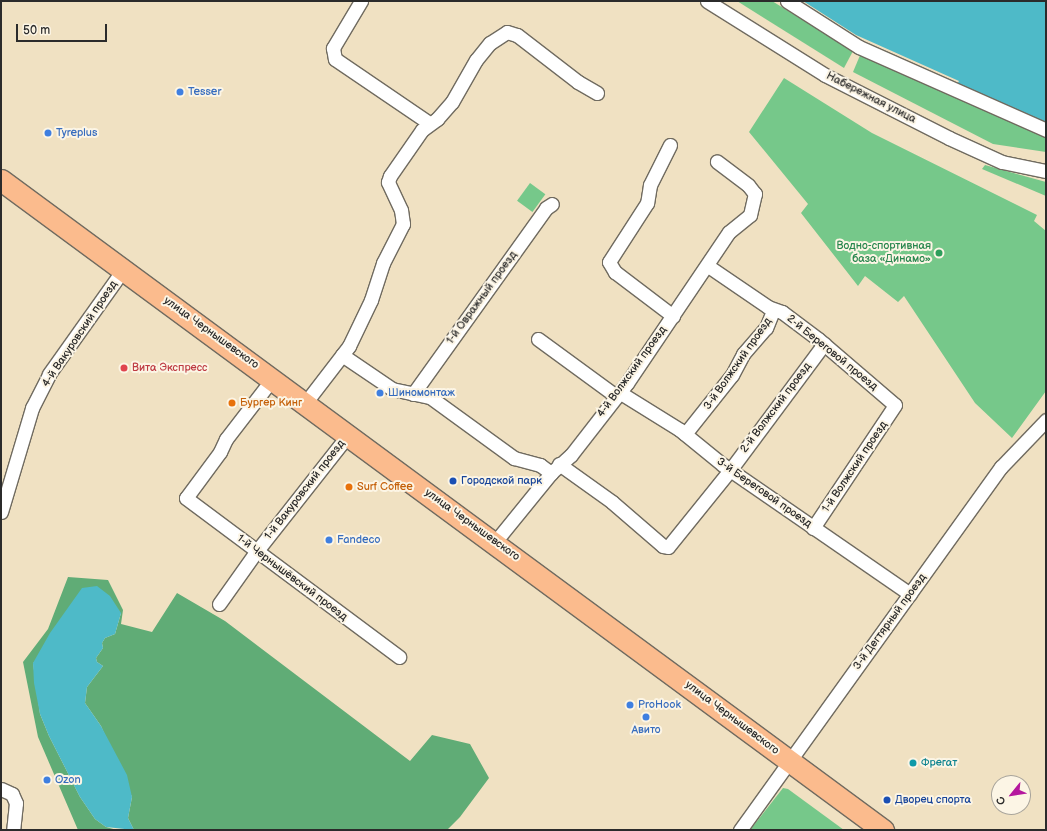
<!DOCTYPE html>
<html>
<head>
<meta charset="utf-8">
<style>
	body { margin:0 }
	#map { position:relative; width:1047px; height:831px; overflow:hidden; background:#f0e1c2; font-family:"Balsamiq Sans",sans-serif }
	div>[style] { position:absolute }
	[style*='--x'] { left:calc(var(--x)*1px); top:calc(var(--y)*1px); width:calc(var(--w)*1px); rotate:calc(var(--a)*1deg) }
	.green>* { inset:0; background:#76c88a; transform-origin:0 0 }
	.forest>* { inset:0; background:#60ac76 }
	.water>* { inset:0; background:#4ebac8 }
	.roads { filter:drop-shadow(1px 0 #706b60) drop-shadow(-1px 0 #706b60) drop-shadow(0 1px #706b60) drop-shadow(0 -1px #706b60) }
	.street>* { height:13px; margin:-6.5px; padding:0 6.5px; transform-origin:6.5px; border-radius:6.5px; background:#fff }
	.primary>* { height:21px; margin:-10.5px; padding:0 10.5px; transform-origin:10.5px; border-radius:10.5px; background:#fbbb8d }
	.dots>* { width:11px; height:11px; translate:-50% -50%; box-sizing:border-box; border:2px solid #fcf5e5; border-radius:50% }
	span { translate:-50% -50%; white-space:nowrap; text-align:center; line-height:1.15; -webkit-text-stroke:4px #fcf5e5; paint-order:stroke }
	.shop-label { font-size:11px; color:#366cbe }
	.left { translate:0 -50%; text-align:left }
	.street-label { font-size:11px; color:#2b2b2b }
	.leisure-label { font-size:11px; color:#27864d }
	.right { translate:-100% -50%; text-align:right }
	.health-label { font-size:11px; color:#be3a42 }
	.food-label { font-size:11px; color:#c56008 }
	.transit-label { font-size:11px; color:#164399 }
	.culture-label { font-size:11px; color:#0d838f }
	.frame { position:absolute; inset:0; border:2px solid #2b2b2b; pointer-events:none }
	.north { position:absolute; left:991px; top:775px; width:40px; height:40px; box-sizing:border-box; background:#fcf5e5; border:1px solid #a8a49b; border-radius:50%; rotate:240deg; font-size:11px; font-weight:700; line-height:16px; text-align:center; color:#2b2b2b }
	.north::after { content:''; display:block; margin:auto; width:14px; height:18px; background:#b5179e; clip-path:polygon(50% 0,100% 100%,50% 72%,0 100%) }
	.scale { position:absolute; left:16px; top:24px; width:91px; height:18px; box-sizing:border-box; border:2px solid #2b2b2b; border-top:0; padding-left:5px; font-size:12px; line-height:14px; white-space:nowrap; color:#2b2b2b; -webkit-text-stroke:3px #fcf5e5; paint-order:stroke }
</style>
</head>
<body>
<div id="map">
	<div class="green">
		<i style="clip-path:polygon(737px 1px,772px 1px,853px 51px,844px 68px)"></i>
		<i style="clip-path:polygon(861px 53px,1046px 138px,1046px 152px,993px 144px,853px 72px)"></i>
		<i style="clip-path:polygon(784px 78px,872px 133px,1037px 215px,1034px 221px,1046px 231px,1046px 391px,1012px 438px,975px 403px,904px 296px,898px 302px,865px 276px,858px 286px,801px 213px,808px 204px,749px 132px)"></i>
		<i style="clip-path:polygon(985px 165px,1046px 182px,1046px 196px,982px 169px)"></i>
		<i style="left:530px;top:183px;width:19px;height:22px;rotate:36deg"></i>
		<i style="clip-path:polygon(783px 788px,788px 789px,844px 830px,750px 830px)"></i>
	</div>
	<div class="forest">
		<i style="clip-path:polygon(68px 577px,108px 580px,123px 610px,121px 624px,152px 632px,177px 593px,225px 621px,410px 761px,432px 735px,470px 744px,489px 778px,460px 817px,447px 830px,134px 830px,128px 818px,132px 797px,101px 726px,85px 703px,87px 687px,103px 666px,97px 662px,96px 658px,103px 648px,102px 643px,105px 638px,115px 634px,121px 613px,33px 663px,40px 714px,49px 736px,80px 797px,95px 819px,106px 827px,117px 830px,78px 830px,38px 737px,23px 662px,48px 629px)"></i>
	</div>
	<div class="water">
		<i style="clip-path:polygon(803px 1px,1046px 1px,1046px 125px,956px 86px,959px 81px,856px 35px)"></i>
		<i style="clip-path:polygon(97px 586px,110px 596px,121px 613px,115px 634px,105px 638px,102px 643px,103px 648px,96px 658px,97px 662px,103px 666px,87px 687px,85px 703px,101px 726px,127px 775px,132px 797px,128px 818px,134px 830px,106px 827px,95px 819px,80px 797px,49px 736px,40px 714px,34px 683px,33px 663px,50px 633px,82px 588px)"></i>
	</div>
	<div class="roads">
		<div class="street">
			<i style="--x:361;--y:1;--w:55;--a:120.8"></i>
			<i style="--x:333;--y:48;--w:11;--a:80"></i>
			<i style="--x:335;--y:59;--w:114;--a:34.2"></i>
			<i style="--x:707;--y:1;--w:139;--a:32.1"></i>
			<i style="--x:825;--y:75;--w:139;--a:26.9"></i>
			<i style="--x:949;--y:138;--w:58;--a:24.4"></i>
			<i style="--x:1002;--y:162;--w:45;--a:11.6"></i>
			<i style="--x:787;--y:1;--w:85;--a:32.6"></i>
			<i style="--x:859;--y:47;--w:205;--a:23.9"></i>
			<i style="--x:670;--y:145;--w:45;--a:116.6"></i>
			<i style="--x:650;--y:185;--w:18;--a:99"></i>
			<i style="--x:647;--y:203;--w:70;--a:122.8"></i>
			<i style="--x:609;--y:262;--w:12;--a:59"></i>
			<i style="--x:615;--y:272;--w:73;--a:37.2"></i>
			<i style="--x:708;--y:266;--w:73;--a:34.3"></i>
			<i style="--x:768;--y:307;--w:15;--a:20"></i>
			<i style="--x:782;--y:312;--w:45;--a:36.9"></i>
			<i style="--x:818;--y:339;--w:101;--a:40.6"></i>
			<i style="--x:895;--y:405;--w:148;--a:123.7"></i>
			<i style="--x:538;--y:339;--w:97;--a:36.2"></i>
			<i style="--x:342;--y:355;--w:60;--a:34.2"></i>
			<i style="--x:392;--y:389;--w:39;--a:12"></i>
			<i style="--x:430;--y:397;--w:104;--a:36"></i>
			<i style="--x:514;--y:458;--w:27;--a:15"></i>
			<i style="--x:540;--y:465;--w:14;--a:36"></i>
			<i style="--x:273;--y:378;--w:77;--a:127.6"></i>
			<i style="--x:226;--y:439;--w:14;--a:115"></i>
			<i style="--x:220;--y:452;--w:57;--a:126.5"></i>
			<i style="--x:186;--y:498;--w:266;--a:36.7"></i>
			<i style="--x:619;--y:392;--w:72;--a:31.9"></i>
			<i style="--x:680;--y:430;--w:55;--a:39.1"></i>
			<i style="--x:723;--y:465;--w:227;--a:34.6"></i>
			<i style="--x:413;--y:394;--w:229;--a:-54.4"></i>
			<i style="--x:546;--y:208;--w:7;--a:-34"></i>
			<i style="--x:306;--y:402;--w:71;--a:-52.5"></i>
			<i style="--x:349;--y:346;--w:51;--a:-64.4"></i>
			<i style="--x:371;--y:300;--w:39;--a:-72"></i>
			<i style="--x:383;--y:263;--w:44;--a:-62.9"></i>
			<i style="--x:403;--y:224;--w:14;--a:-98"></i>
			<i style="--x:401;--y:210;--w:31;--a:-115"></i>
			<i style="--x:388;--y:182;--w:6;--a:-72"></i>
			<i style="--x:390;--y:176;--w:56;--a:-55.2"></i>
			<i style="--x:422;--y:130;--w:19;--a:-36"></i>
			<i style="--x:437;--y:119;--w:23;--a:-49"></i>
			<i style="--x:452;--y:102;--w:48;--a:-60.3"></i>
			<i style="--x:476;--y:60;--w:22;--a:-51"></i>
			<i style="--x:490;--y:43;--w:20;--a:-33"></i>
			<i style="--x:507;--y:32;--w:10;--a:17"></i>
			<i style="--x:517;--y:35;--w:77;--a:37.6"></i>
			<i style="--x:578;--y:82;--w:22;--a:30"></i>
			<i style="--x:685;--y:434;--w:75;--a:-51.5"></i>
			<i style="--x:732;--y:375;--w:24;--a:-62"></i>
			<i style="--x:743;--y:354;--w:35;--a:-49"></i>
			<i style="--x:766;--y:328;--w:18;--a:-68"></i>
			<i style="--x:559;--y:464;--w:65;--a:35.6"></i>
			<i style="--x:612;--y:502;--w:67;--a:40.8"></i>
			<i style="--x:663;--y:546;--w:5;--a:11"></i>
			<i style="--x:668;--y:547;--w:100;--a:-51.1"></i>
			<i style="--x:731;--y:469;--w:156;--a:-53.4"></i>
			<i style="--x:1;--y:512;--w:109;--a:-73.4"></i>
			<i style="--x:32;--y:408;--w:38;--a:-63"></i>
			<i style="--x:49;--y:374;--w:128;--a:-54.6"></i>
			<i style="--x:495;--y:542;--w:89;--a:-50.9"></i>
			<i style="--x:551;--y:473;--w:27;--a:-42"></i>
			<i style="--x:571;--y:455;--w:91;--a:-52.1"></i>
			<i style="--x:627;--y:383;--w:182;--a:-56"></i>
			<i style="--x:729;--y:232;--w:27;--a:-39"></i>
			<i style="--x:750;--y:215;--w:22;--a:-77"></i>
			<i style="--x:755;--y:194;--w:11;--a:-128"></i>
			<i style="--x:748;--y:185;--w:39;--a:-143"></i>
			<i style="--x:219;--y:604;--w:64;--a:-54.6"></i>
			<i style="--x:256;--y:552;--w:150;--a:-51.8"></i>
			<i style="--x:1;--y:789;--w:12;--a:24"></i>
			<i style="--x:12;--y:794;--w:10;--a:66"></i>
			<i style="--x:16;--y:803;--w:27;--a:96"></i>
			<i style="--x:740;--y:830;--w:447;--a:-54.3"></i>
			<i style="--x:1001;--y:467;--w:65;--a:-46.2"></i>
		</div>
		<div class="primary">
			<i style="--x:1;--y:180;--w:1096;--a:36.39"></i>
		</div>
	</div>
	<div class="dots">
		<i style="left:180px;top:92px;background:#3f7fe0"></i>
		<i style="left:48px;top:133px;background:#3f7fe0"></i>
		<i style="left:939px;top:253px;background:#2e9e5b"></i>
		<i style="left:124px;top:368px;background:#e0444e"></i>
		<i style="left:380px;top:393px;background:#3f7fe0"></i>
		<i style="left:232px;top:403px;background:#e8710a"></i>
		<i style="left:453px;top:481px;background:#1a4fb4"></i>
		<i style="left:349px;top:487px;background:#e8710a"></i>
		<i style="left:329px;top:540px;background:#3f7fe0"></i>
		<i style="left:630px;top:705px;background:#3f7fe0"></i>
		<i style="left:646px;top:717px;background:#3f7fe0"></i>
		<i style="left:913px;top:763px;background:#0f9aa8"></i>
		<i style="left:47px;top:780px;background:#3f7fe0"></i>
		<i style="left:887px;top:800px;background:#1a4fb4"></i>
	</div>
	<div class="shop-label">
		<span class="left" style="left:188px;top:92px">Tesser</span>
		<span class="left" style="left:56px;top:133px">Tyreplus</span>
		<span class="left" style="left:388px;top:393px">Шиномонтаж</span>
		<span class="left" style="left:337px;top:540px">Fandeco</span>
		<span class="left" style="left:638px;top:705px">ProHook</span>
		<span style="left:646px;top:730px">Авито</span>
		<span class="left" style="left:55px;top:780px">Ozon</span>
	</div>
	<div class="street-label">
		<span style="left:871px;top:98px;rotate:27deg">Набережная улица</span>
		<span style="left:482px;top:298px;rotate:-54deg">1-й Овражный проезд</span>
		<span style="left:211px;top:333px;rotate:36deg">улица Чернышевского</span>
		<span style="left:80px;top:334px;rotate:-56deg">4-й Вакуровский проезд</span>
		<span style="left:832px;top:353px;rotate:39deg">2-й Береговой проезд</span>
		<span style="left:738px;top:364px;rotate:-55deg">3-й Волжский проезд</span>
		<span style="left:632px;top:372px;rotate:-54deg">4-й Волжский проезд</span>
		<span style="left:776px;top:408px;rotate:-53deg">2-й Волжский проезд</span>
		<span style="left:855px;top:467px;rotate:-56deg">1-й Волжский проезд</span>
		<span style="left:305px;top:490px;rotate:-52deg">1-й Вакуровский проезд</span>
		<span style="left:764px;top:493px;rotate:35deg">3-й Береговой проезд</span>
		<span style="left:472px;top:525px;rotate:36deg">улица Чернышевского</span>
		<span style="left:292px;top:578px;rotate:37deg">1-й Чернышёвский проезд</span>
		<span style="left:890px;top:622px;rotate:-54deg">3-й Дегтярный проезд</span>
		<span style="left:732px;top:718px;rotate:37deg">улица Чернышевского</span>
	</div>
	<div class="leisure-label">
		<span class="right" style="left:931px;top:253px">Водно-спортивная<br>база «Динамо»</span>
	</div>
	<div class="health-label">
		<span class="left" style="left:132px;top:368px">Вита Экспресс</span>
	</div>
	<div class="food-label">
		<span class="left" style="left:240px;top:403px">Бургер Кинг</span>
		<span class="left" style="left:357px;top:487px">Surf Coffee</span>
	</div>
	<div class="transit-label">
		<span class="left" style="left:461px;top:481px">Городской парк</span>
		<span class="left" style="left:895px;top:800px">Дворец спорта</span>
	</div>
	<div class="culture-label">
		<span class="left" style="left:921px;top:763px">Фрегат</span>
	</div>
	<div class="frame"></div>
	<div class="north">С</div>
	<div class="scale">50 m</div>
</div>
</body>
</html>
